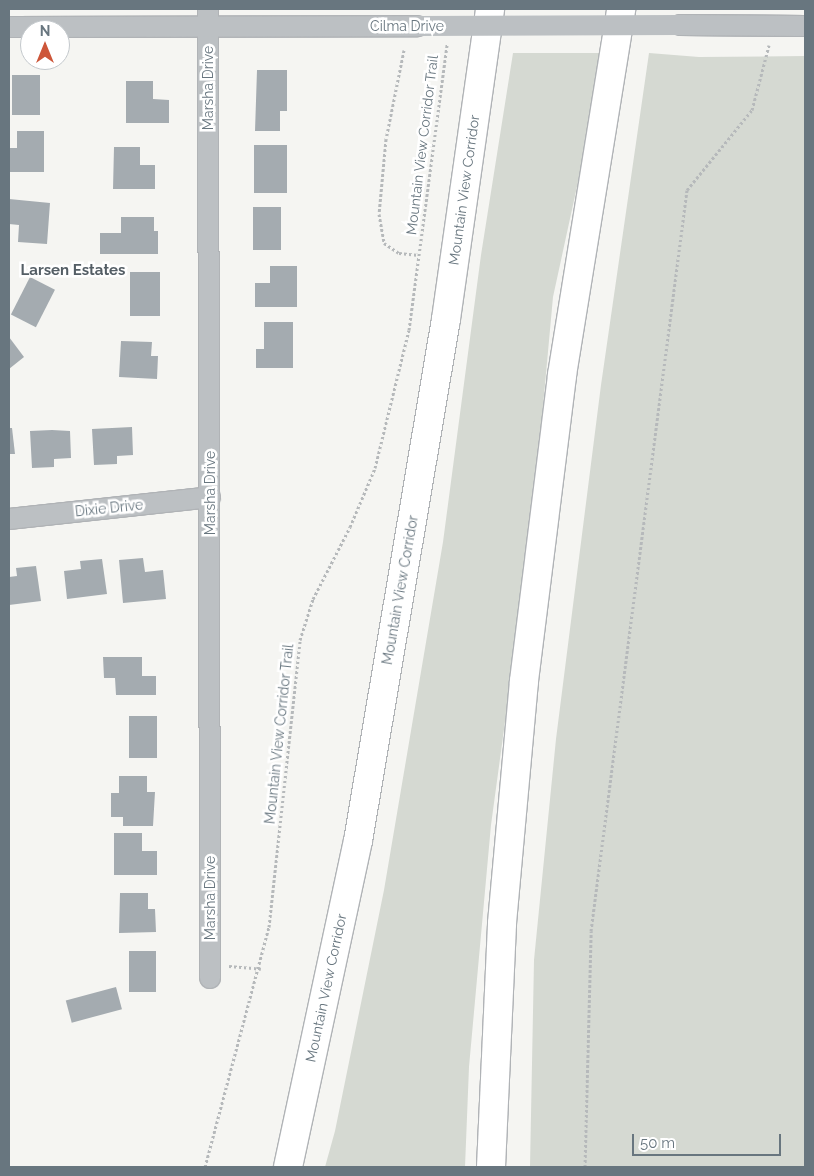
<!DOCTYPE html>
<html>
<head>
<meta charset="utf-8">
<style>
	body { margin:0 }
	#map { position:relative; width:814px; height:1176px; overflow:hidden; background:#f5f5f2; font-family:Raleway,sans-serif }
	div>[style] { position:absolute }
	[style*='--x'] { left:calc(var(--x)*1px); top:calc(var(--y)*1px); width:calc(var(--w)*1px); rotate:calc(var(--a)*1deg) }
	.green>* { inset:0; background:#d5d9d2 }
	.building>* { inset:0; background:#a4abb0; transform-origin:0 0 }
	.path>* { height:3px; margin-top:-1.5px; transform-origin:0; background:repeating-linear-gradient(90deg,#b6b9bb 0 2.5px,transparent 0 5px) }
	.roads { filter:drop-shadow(1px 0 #b0b3b6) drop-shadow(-1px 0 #b0b3b6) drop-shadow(0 1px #b0b3b6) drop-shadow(0 -1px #b0b3b6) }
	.minor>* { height:20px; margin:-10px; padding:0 10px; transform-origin:10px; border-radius:10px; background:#bcc0c3 }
	.trunk>* { height:28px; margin:-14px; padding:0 14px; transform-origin:14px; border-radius:14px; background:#fff }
	.minor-bridge>* { height:20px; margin:-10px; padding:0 10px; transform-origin:10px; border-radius:10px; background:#bcc0c3 }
	span { translate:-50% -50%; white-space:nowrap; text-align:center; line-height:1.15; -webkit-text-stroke:5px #fff; paint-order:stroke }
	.street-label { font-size:14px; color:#68767f }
	.neighbourhood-label { font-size:15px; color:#545e65; font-weight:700 }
	.frame { position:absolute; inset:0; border:10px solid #68767f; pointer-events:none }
	.north { position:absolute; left:20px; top:20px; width:50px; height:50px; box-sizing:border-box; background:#fff; border:1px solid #c3c8cc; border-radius:50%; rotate:0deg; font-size:14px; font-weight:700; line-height:20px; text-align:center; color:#68767f }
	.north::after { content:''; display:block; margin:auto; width:18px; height:22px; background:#cd5639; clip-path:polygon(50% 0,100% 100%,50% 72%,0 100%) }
	.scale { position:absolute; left:632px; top:1134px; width:149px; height:22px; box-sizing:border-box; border:2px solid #68767f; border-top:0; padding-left:6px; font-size:15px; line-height:18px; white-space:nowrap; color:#68767f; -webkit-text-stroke:4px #fff; paint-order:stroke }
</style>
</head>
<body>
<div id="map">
	<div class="green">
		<i style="clip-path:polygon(513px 53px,606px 53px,553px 297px,533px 516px,491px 825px,469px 1067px,465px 1167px,325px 1167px,335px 1131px,384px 890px,443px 542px,481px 255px)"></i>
		<i style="clip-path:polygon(649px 53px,699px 57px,805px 56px,805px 1167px,530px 1167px,534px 960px,556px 739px,601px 385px)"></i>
	</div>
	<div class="building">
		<i style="clip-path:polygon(257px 70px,287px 70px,287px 111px,280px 111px,280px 131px,255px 131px)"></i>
		<i style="left:12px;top:75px;width:28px;height:40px"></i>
		<i style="clip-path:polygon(126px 81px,153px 81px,153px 99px,169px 100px,169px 123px,126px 123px)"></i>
		<i style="clip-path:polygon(17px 131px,44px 131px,44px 172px,9px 172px,9px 148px,17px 148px)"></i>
		<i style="left:254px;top:145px;width:33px;height:48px"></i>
		<i style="clip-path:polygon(114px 147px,140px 147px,140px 165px,155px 165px,155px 189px,113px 189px)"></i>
		<i style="clip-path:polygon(9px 199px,50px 203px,47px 244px,18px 242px,19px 225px,9px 224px)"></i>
		<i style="left:253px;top:207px;width:28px;height:43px"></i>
		<i style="clip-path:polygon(121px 217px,154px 217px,154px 231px,158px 231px,158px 254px,100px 254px,100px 233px,121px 233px)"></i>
		<i style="clip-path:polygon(270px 266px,297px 266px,297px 307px,255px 307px,255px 283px,270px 283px)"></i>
		<i style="left:130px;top:272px;width:30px;height:44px"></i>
		<i style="left:30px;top:277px;width:28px;height:42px;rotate:27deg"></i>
		<i style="clip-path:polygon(264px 322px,293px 322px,293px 368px,256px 368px,256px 349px,264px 349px)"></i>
		<i style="clip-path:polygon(9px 337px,24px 357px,9px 369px)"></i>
		<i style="clip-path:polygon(121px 341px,152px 342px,151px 356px,158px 356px,157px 379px,119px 377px)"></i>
		<i style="clip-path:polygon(132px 427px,133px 455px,117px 456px,117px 464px,94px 465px,92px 429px)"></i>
		<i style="clip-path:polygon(9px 428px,12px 428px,15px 454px,9px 454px)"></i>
		<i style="clip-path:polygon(52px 430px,70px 431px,71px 458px,54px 459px,54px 467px,32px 468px,30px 431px)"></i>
		<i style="clip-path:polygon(143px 558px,145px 572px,163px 570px,166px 599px,123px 603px,119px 560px)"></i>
		<i style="clip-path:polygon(102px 559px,107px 594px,67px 599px,64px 571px,81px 569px,80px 561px)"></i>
		<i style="clip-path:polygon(36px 566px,41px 601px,9px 605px,9px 577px,17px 576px,16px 568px)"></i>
		<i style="clip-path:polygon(103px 657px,142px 657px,142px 676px,156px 676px,156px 695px,116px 695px,115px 678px,104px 678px)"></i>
		<i style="left:129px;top:716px;width:28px;height:42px"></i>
		<i style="clip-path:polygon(119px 776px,147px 776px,147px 792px,155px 792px,153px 826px,123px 826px,123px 817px,111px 817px,111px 793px,119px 793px)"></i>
		<i style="clip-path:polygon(114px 833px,142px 833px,142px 851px,157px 851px,157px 875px,114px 875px)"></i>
		<i style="clip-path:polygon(120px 893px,148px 893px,148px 909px,155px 909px,156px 932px,119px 933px)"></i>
		<i style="left:129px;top:951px;width:27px;height:41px"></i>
		<i style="left:116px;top:987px;width:23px;height:52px;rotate:75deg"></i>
	</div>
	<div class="path">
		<i style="--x:404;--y:50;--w:91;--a:101.4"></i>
		<i style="--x:386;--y:139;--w:75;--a:95.3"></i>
		<i style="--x:379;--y:214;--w:29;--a:80"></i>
		<i style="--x:384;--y:243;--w:18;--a:34"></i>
		<i style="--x:399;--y:253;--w:20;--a:6"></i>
		<i style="--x:229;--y:966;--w:32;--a:5"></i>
		<i style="--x:205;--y:1167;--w:248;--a:-75.1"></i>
		<i style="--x:269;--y:927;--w:289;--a:-83.8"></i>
		<i style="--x:300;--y:640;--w:43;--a:-72.4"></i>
		<i style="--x:313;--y:599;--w:81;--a:-62.8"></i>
		<i style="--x:350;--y:527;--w:64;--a:-67"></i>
		<i style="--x:375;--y:468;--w:142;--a:-76.2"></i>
		<i style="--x:409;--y:330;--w:289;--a:-82.4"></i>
		<i style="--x:585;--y:1167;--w:236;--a:-88.5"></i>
		<i style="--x:591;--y:931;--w:747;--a:-82.62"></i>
		<i style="--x:687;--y:190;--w:103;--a:-50.9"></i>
		<i style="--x:752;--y:110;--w:67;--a:-75.3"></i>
	</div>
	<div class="roads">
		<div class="minor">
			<i style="--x:208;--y:9;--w:969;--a:89.88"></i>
			<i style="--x:680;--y:25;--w:125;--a:0.5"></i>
			<i style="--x:9;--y:27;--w:409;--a:-0.1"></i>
			<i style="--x:9;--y:519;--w:202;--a:-6.2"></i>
		</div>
		<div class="trunk">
			<i style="--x:288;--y:1167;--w:333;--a:-77.9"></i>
			<i style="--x:358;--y:841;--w:529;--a:-80.43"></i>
			<i style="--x:446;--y:319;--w:313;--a:-81.9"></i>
			<i style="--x:491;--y:1167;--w:244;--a:-87.4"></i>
			<i style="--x:502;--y:923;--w:243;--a:-84.8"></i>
			<i style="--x:524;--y:681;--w:308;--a:-82.9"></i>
			<i style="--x:562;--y:375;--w:371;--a:-80.8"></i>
		</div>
	</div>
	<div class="minor-bridge">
		<i style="--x:418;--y:26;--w:262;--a:-0.2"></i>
	</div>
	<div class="street-label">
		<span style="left:407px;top:26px">Cilma Drive</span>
		<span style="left:208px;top:88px;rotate:-90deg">Marsha Drive</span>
		<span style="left:422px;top:145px;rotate:-83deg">Mountain View Corridor Trail</span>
		<span style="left:464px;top:190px;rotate:-82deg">Mountain View Corridor</span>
		<span style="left:210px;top:493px;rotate:-90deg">Marsha Drive</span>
		<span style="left:109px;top:508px;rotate:-6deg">Dixie Drive</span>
		<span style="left:400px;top:590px;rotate:-80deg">Mountain View Corridor</span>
		<span style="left:279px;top:734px;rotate:-84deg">Mountain View Corridor Trail</span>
		<span style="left:210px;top:898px;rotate:-90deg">Marsha Drive</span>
		<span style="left:326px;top:988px;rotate:-78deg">Mountain View Corridor</span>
	</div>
	<div class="neighbourhood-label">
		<span style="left:73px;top:271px">Larsen Estates</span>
	</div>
	<div class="frame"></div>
	<div class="north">N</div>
	<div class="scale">50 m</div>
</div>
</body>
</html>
